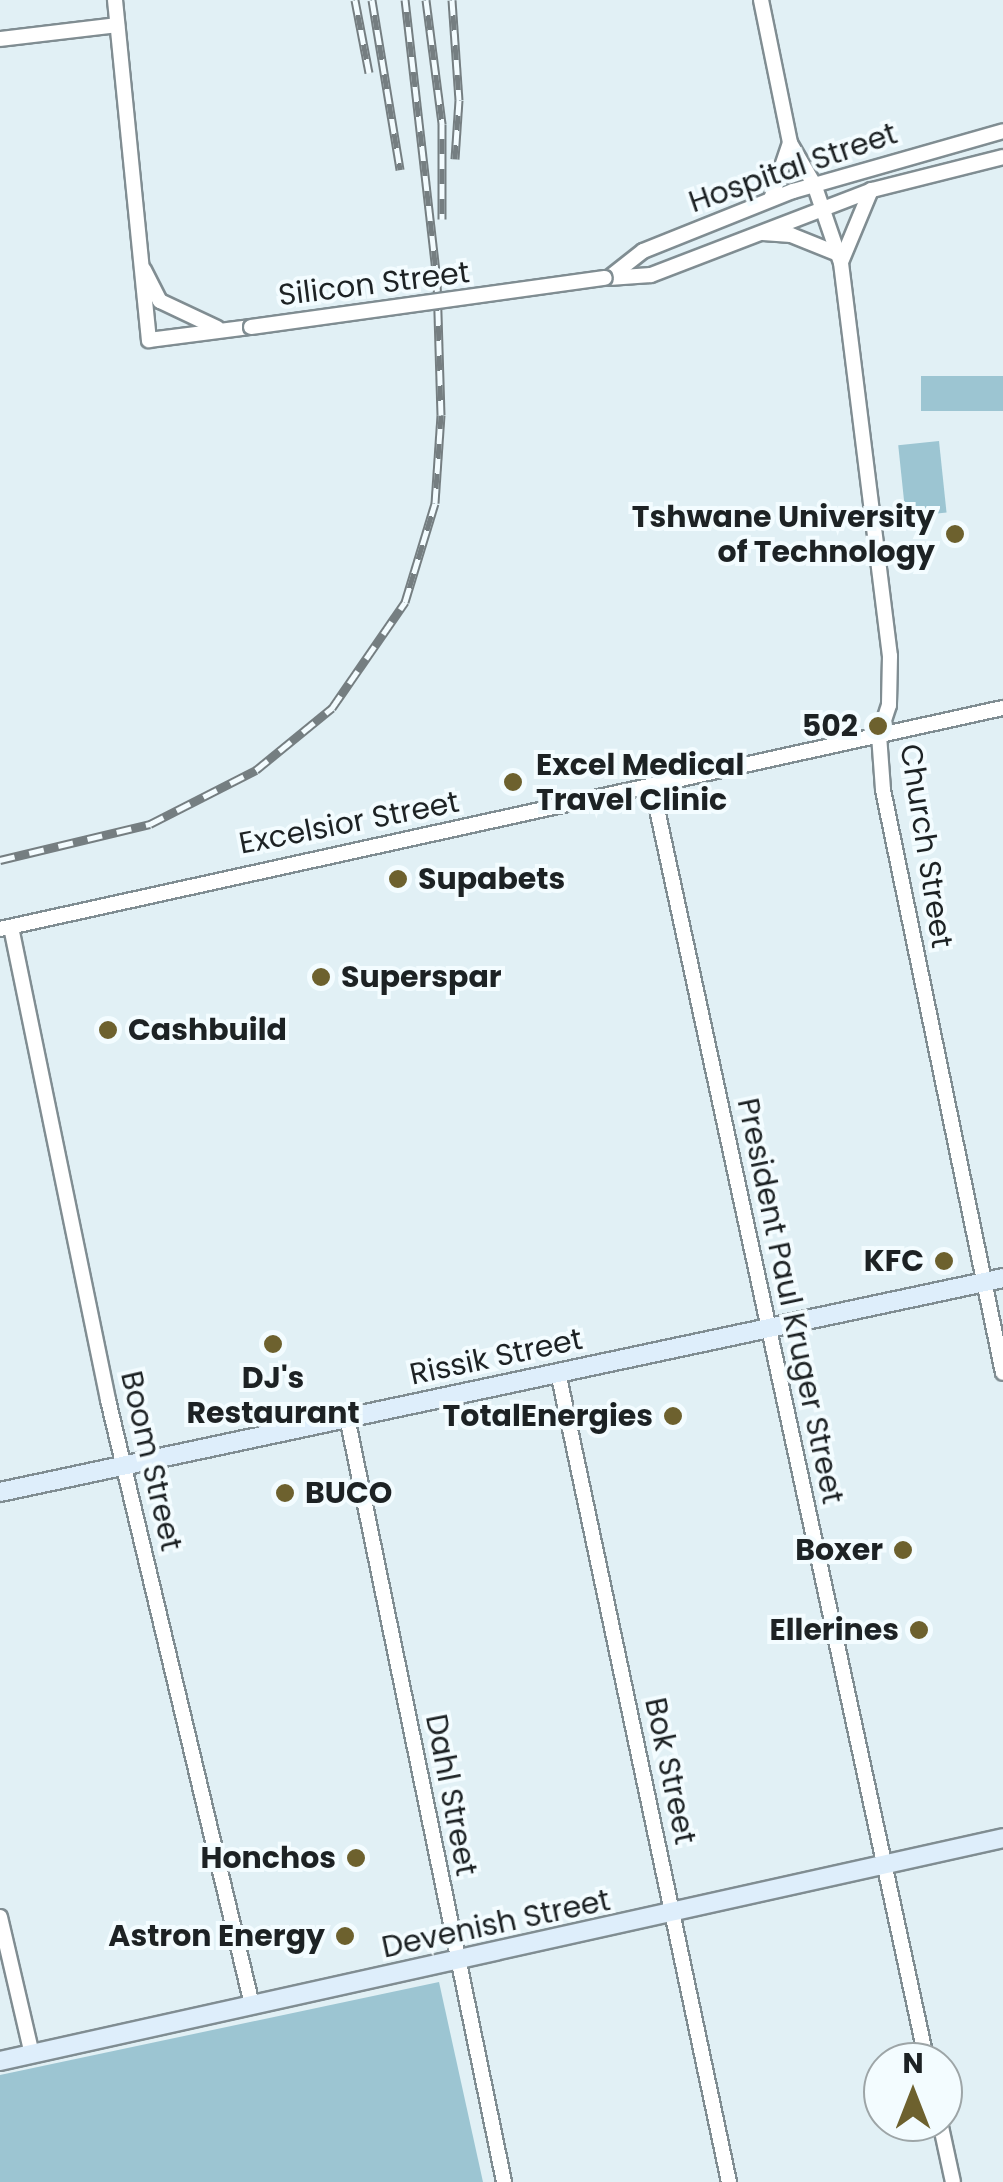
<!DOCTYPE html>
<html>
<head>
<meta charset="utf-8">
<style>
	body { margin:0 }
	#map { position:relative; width:1003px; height:2182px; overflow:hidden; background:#e1f0f5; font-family:Poppins,sans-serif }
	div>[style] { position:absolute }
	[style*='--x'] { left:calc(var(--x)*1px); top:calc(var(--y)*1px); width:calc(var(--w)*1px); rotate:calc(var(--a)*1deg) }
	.green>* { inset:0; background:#9cc5d2; transform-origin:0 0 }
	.roads { filter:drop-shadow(2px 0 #808d92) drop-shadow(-2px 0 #808d92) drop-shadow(0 2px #808d92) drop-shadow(0 -2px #808d92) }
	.minor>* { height:14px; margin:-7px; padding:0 7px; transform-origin:7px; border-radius:7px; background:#fff }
	.secondary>* { height:18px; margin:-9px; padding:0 9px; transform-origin:9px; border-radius:9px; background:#deeefb }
	.rail>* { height:9px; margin-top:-4.5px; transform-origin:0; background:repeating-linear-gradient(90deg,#f3fcff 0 15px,#757e81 0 30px); box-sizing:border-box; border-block:2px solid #757e81 }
	.bridges { filter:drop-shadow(2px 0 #808d92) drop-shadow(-2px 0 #808d92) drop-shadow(0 2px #808d92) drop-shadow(0 -2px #808d92) }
	.minor-bridge>* { height:14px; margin:-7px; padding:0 7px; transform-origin:7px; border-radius:7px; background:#fff }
	.dots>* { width:28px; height:28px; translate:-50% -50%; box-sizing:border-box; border:5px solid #f3fcff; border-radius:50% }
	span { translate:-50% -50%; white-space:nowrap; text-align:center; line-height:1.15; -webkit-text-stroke:8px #f3fcff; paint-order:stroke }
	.street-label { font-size:30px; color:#1d2224 }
	.poi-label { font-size:30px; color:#1d2224; font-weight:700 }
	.right { translate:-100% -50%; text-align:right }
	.left { translate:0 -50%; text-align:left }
	.north { position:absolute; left:863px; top:2042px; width:100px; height:100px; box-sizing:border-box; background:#f3fcff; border:2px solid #9da5a7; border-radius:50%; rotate:0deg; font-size:28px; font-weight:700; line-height:40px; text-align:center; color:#1d2224 }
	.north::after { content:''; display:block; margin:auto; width:35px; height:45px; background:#6d612e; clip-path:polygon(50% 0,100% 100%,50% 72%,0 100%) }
</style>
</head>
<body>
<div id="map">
	<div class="green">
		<i style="left:1003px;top:376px;width:35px;height:82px;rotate:90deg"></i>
		<i style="left:939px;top:441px;width:72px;height:41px;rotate:84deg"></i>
		<i style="clip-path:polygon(439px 1982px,483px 2182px,0 2182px,0 2075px)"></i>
	</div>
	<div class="roads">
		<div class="minor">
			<i style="--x:115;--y:0;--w:342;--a:84.3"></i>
			<i style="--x:149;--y:340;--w:103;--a:-7.3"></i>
			<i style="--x:761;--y:0;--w:146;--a:78.5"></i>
			<i style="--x:790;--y:143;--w:48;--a:59.7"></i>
			<i style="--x:814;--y:184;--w:83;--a:71.1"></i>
			<i style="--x:841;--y:263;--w:396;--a:82.9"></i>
			<i style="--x:890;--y:656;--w:49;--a:91.2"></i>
			<i style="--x:889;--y:705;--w:32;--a:108"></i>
			<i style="--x:879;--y:735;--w:55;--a:85.8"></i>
			<i style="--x:883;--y:790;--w:595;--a:78.37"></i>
			<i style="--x:0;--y:39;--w:118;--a:-6.8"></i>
			<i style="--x:771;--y:199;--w:59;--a:-71.3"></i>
			<i style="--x:763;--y:233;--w:28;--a:4"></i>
			<i style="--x:791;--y:235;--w:51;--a:22"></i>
			<i style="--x:841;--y:262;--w:78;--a:-67.4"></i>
			<i style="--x:144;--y:270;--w:35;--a:63"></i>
			<i style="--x:160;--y:301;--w:63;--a:25.3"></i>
			<i style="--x:610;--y:277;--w:42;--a:-38.2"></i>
			<i style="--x:643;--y:251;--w:162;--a:-21.8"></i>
			<i style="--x:793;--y:191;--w:218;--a:-15.9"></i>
			<i style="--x:609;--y:278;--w:42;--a:-4.1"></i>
			<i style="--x:651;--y:275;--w:237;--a:-21"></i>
			<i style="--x:872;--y:190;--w:135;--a:-14.1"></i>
			<i style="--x:652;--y:786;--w:1305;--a:77.84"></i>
			<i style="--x:11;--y:927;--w:483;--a:78.4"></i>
			<i style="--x:108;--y:1400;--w:622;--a:76.61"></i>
			<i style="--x:0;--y:929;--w:1027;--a:-12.43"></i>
			<i style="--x:558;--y:1372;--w:828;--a:78.08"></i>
			<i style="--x:347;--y:1417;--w:781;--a:78.4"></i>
			<i style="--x:0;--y:1917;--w:141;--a:76.9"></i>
			<i style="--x:940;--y:2122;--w:61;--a:77.8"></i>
		</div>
		<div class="secondary">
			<i style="--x:0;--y:1492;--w:1026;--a:-12.04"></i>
			<i style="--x:0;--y:2061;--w:1027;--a:-12.53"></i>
		</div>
	</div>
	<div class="rail">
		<i style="--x:355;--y:0;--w:74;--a:79.1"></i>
		<i style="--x:372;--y:0;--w:172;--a:80.6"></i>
		<i style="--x:426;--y:0;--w:125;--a:82.6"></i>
		<i style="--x:442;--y:124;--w:95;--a:90"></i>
		<i style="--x:452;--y:0;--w:100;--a:86"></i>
		<i style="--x:459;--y:100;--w:59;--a:93.9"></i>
		<i style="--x:0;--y:860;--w:154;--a:-13.5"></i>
		<i style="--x:150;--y:824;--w:119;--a:-27"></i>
		<i style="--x:256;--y:770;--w:98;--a:-39.2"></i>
		<i style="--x:332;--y:708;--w:129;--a:-55.4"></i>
		<i style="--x:405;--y:602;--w:103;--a:-73.1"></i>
		<i style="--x:435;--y:503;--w:88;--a:-86.1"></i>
		<i style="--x:441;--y:415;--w:135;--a:-91.7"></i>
		<i style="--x:437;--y:280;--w:282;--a:-96.5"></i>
	</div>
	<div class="bridges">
		<div class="minor-bridge">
			<i style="--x:251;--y:327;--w:357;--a:-7.9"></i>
		</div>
	</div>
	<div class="dots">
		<i style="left:955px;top:534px;background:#6d612e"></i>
		<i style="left:878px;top:726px;background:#6d612e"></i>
		<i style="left:513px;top:782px;background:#6d612e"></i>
		<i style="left:398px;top:879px;background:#6d612e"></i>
		<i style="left:321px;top:977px;background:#6d612e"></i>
		<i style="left:108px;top:1030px;background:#6d612e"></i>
		<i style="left:944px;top:1261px;background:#6d612e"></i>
		<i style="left:273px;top:1344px;background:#6d612e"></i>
		<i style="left:673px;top:1416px;background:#6d612e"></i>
		<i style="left:285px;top:1493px;background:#6d612e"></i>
		<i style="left:903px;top:1550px;background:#6d612e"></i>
		<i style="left:919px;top:1630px;background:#6d612e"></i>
		<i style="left:356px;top:1858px;background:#6d612e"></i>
		<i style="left:345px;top:1936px;background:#6d612e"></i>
	</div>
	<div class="street-label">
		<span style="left:793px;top:168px;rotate:-19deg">Hospital Street</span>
		<span style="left:374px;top:284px;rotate:-7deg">Silicon Street</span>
		<span style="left:349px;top:823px;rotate:-11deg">Excelsior Street</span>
		<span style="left:926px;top:846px;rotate:81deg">Church Street</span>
		<span style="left:790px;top:1301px;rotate:78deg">President Paul Kruger Street</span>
		<span style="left:496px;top:1357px;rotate:-12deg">Rissik Street</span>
		<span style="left:151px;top:1461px;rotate:77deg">Boom Street</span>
		<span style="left:670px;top:1771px;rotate:78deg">Bok Street</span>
		<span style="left:451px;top:1795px;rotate:79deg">Dahl Street</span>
		<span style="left:496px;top:1924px;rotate:-12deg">Devenish Street</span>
	</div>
	<div class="poi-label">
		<span class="right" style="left:935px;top:534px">Tshwane University<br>of Technology</span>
		<span class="right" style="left:858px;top:726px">502</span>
		<span class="left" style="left:536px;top:782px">Excel Medical<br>Travel Clinic</span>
		<span class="left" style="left:418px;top:879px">Supabets</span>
		<span class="left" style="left:341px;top:977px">Superspar</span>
		<span class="left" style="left:128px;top:1030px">Cashbuild</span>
		<span class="right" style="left:924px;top:1261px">KFC</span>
		<span style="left:273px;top:1395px">DJ's<br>Restaurant</span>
		<span class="right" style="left:653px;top:1416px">TotalEnergies</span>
		<span class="left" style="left:305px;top:1493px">BUCO</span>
		<span class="right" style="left:883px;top:1550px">Boxer</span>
		<span class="right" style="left:899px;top:1630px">Ellerines</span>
		<span class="right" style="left:336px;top:1858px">Honchos</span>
		<span class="right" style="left:325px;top:1936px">Astron Energy</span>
	</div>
	<div class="north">N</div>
</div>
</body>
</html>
